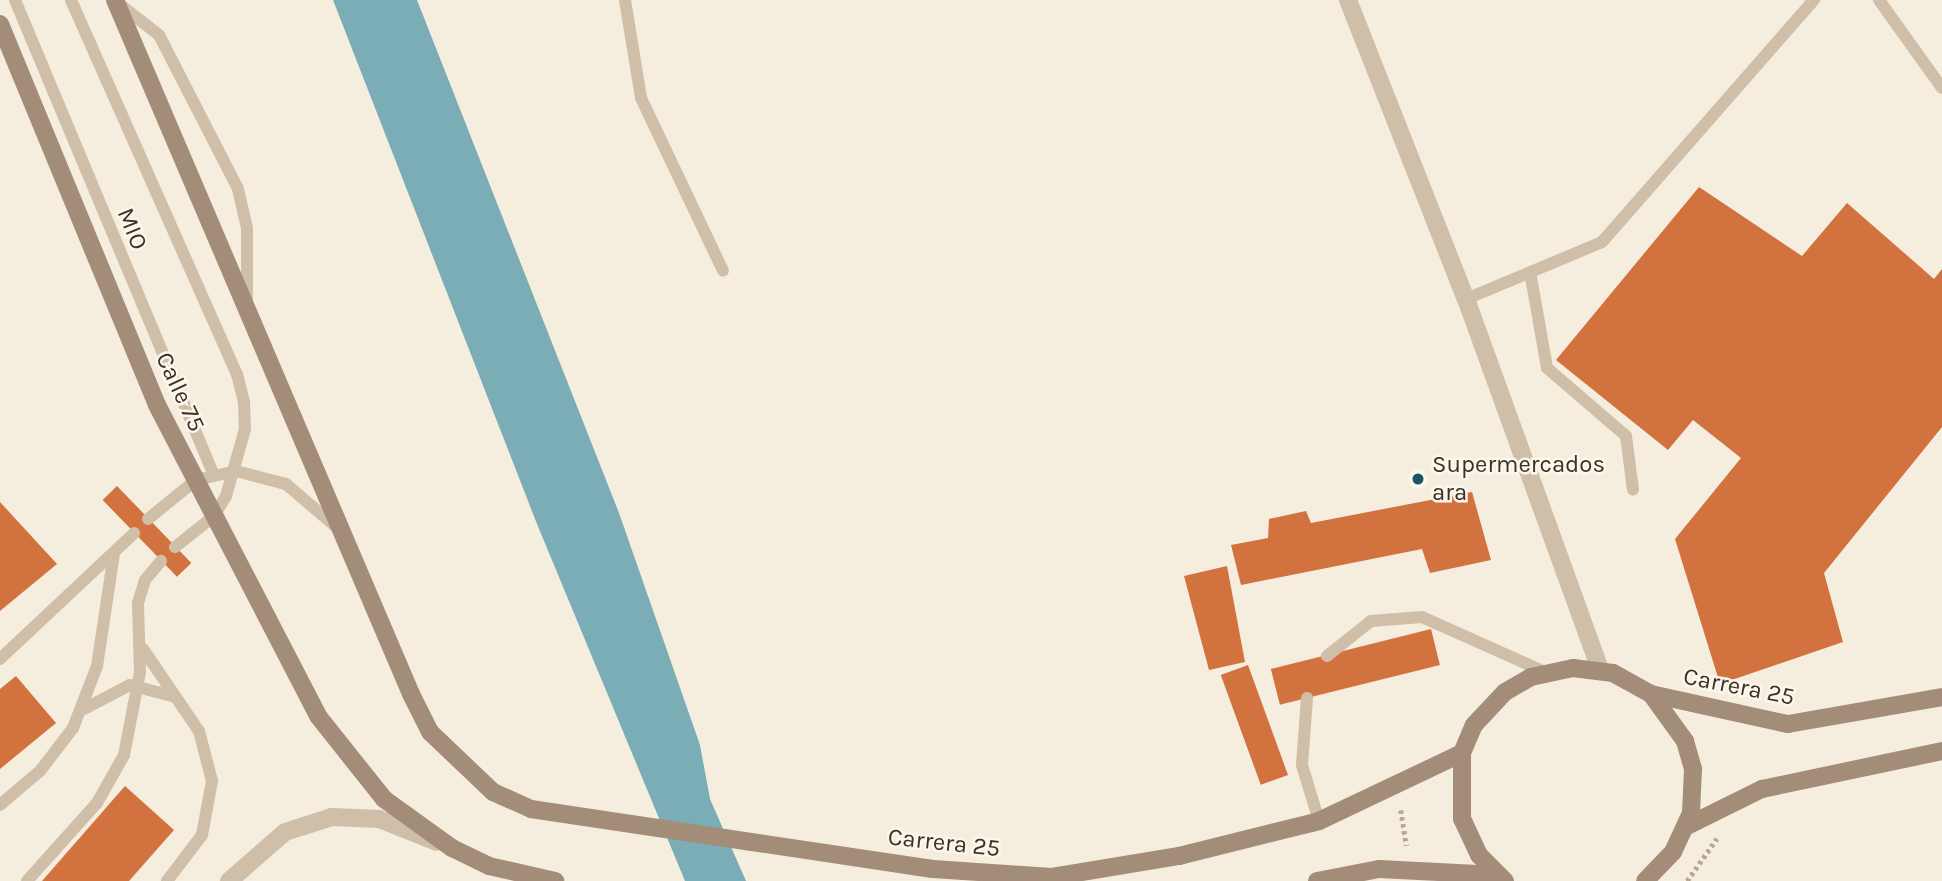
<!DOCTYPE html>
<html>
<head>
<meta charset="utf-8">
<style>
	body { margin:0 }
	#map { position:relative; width:1942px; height:881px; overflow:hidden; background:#f5edde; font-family:Karla,sans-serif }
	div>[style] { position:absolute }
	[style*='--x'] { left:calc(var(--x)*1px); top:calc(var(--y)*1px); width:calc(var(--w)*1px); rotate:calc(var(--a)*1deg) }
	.water>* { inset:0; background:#7aadb6 }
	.building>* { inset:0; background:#d2723f; transform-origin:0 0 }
	.path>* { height:4.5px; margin-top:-2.25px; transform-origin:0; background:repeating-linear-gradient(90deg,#bba892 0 3.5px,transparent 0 7px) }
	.lane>* { height:12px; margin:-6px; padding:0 6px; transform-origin:6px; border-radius:6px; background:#cfbea8 }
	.street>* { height:18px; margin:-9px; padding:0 9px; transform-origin:9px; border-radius:9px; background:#cfbea8 }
	.secondary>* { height:18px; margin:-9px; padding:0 9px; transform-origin:9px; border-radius:9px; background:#a38d79 }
	.dots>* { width:19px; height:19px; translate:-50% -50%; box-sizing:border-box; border:4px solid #fcf6eb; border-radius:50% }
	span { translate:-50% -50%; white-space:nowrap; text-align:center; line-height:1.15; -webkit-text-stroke:5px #fcf6eb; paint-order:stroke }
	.street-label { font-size:24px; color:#3b3129 }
	.poi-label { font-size:24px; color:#3b3129 }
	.left { translate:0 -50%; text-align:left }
</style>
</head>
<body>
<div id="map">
	<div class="water">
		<i style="clip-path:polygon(333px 0,417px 0,619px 513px,700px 745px,710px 799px,746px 881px,685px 881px,537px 524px)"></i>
	</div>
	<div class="building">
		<i style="clip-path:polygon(1699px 187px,1802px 256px,1847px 203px,1934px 279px,1942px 269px,1942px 427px,1824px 573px,1843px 642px,1720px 684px,1675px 539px,1741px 458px,1693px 420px,1668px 450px,1556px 360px)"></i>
		<i style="left:117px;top:486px;width:107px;height:20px;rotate:46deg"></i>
		<i style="clip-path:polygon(1472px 492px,1491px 560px,1430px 573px,1422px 549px,1241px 585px,1231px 545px,1268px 538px,1269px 519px,1306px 511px,1311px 523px)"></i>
		<i style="clip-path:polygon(0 502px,57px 564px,0 611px)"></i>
		<i style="clip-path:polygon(1227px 566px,1245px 662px,1209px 670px,1184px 576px)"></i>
		<i style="left:1431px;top:629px;width:37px;height:165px;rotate:76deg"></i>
		<i style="left:1248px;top:665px;width:117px;height:29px;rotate:70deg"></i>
		<i style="clip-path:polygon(16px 676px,56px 723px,0 769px,0 689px)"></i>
		<i style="clip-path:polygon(125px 786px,174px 830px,129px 881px,42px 881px)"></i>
	</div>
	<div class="path">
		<i style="--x:1401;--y:810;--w:36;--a:81"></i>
		<i style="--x:1687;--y:881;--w:52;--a:-55.1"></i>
	</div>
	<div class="lane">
		<i style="--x:15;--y:0;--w:513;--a:67.29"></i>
		<i style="--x:71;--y:0;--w:409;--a:66.1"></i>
		<i style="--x:237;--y:374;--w:29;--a:76"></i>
		<i style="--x:244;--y:402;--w:27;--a:88"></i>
		<i style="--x:245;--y:429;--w:70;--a:105.8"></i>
		<i style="--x:226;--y:496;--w:23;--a:121"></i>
		<i style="--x:214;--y:516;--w:50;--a:141.5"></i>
		<i style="--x:625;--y:0;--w:99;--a:80.7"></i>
		<i style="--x:641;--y:98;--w:191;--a:64.6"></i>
		<i style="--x:1879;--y:0;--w:108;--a:54.4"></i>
		<i style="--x:118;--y:3;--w:52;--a:38"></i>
		<i style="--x:159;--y:35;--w:173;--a:62.8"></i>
		<i style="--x:238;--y:189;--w:40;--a:77"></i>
		<i style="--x:247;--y:228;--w:77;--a:90"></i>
		<i style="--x:1531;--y:277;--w:92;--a:80"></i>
		<i style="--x:1547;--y:368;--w:104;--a:40.7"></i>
		<i style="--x:1626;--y:436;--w:54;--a:82.6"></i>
		<i style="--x:1466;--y:299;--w:147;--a:-22.7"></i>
		<i style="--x:1602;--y:242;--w:322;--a:-48.8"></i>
		<i style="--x:148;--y:519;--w:62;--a:-39.1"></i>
		<i style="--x:196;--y:480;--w:41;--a:-12.7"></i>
		<i style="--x:236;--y:471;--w:52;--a:14.6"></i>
		<i style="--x:286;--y:484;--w:65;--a:40.6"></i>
		<i style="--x:143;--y:649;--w:99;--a:55.7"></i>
		<i style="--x:199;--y:731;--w:52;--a:75.4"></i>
		<i style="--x:212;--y:781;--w:55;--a:100.5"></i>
		<i style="--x:202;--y:835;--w:58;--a:127.3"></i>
		<i style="--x:1327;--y:656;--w:56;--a:-38.5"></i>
		<i style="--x:1371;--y:621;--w:51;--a:-4.5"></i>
		<i style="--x:1422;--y:617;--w:135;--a:24.1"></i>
		<i style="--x:0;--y:659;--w:184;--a:-43.2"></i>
		<i style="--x:1307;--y:698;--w:67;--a:94.3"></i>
		<i style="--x:1302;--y:765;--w:59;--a:73.1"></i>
		<i style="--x:84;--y:709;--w:52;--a:-27.6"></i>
		<i style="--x:130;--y:685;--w:43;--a:14.7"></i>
		<i style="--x:0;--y:805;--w:52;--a:-40.4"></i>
		<i style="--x:40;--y:771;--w:54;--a:-52.5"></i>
		<i style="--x:73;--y:728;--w:66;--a:-68.8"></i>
		<i style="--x:97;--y:666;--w:113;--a:-81.4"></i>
		<i style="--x:27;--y:881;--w:105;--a:-48.1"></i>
		<i style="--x:97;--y:803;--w:55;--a:-60.6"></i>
		<i style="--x:124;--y:755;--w:85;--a:-79.1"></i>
		<i style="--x:140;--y:672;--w:69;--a:-91.7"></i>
		<i style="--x:138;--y:603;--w:24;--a:-73"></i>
		<i style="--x:145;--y:580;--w:25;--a:-50"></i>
	</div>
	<div class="street">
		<i style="--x:1348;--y:0;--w:321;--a:68.5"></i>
		<i style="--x:1466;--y:299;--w:394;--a:70.1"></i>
		<i style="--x:229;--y:881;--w:74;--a:-41.2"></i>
		<i style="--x:285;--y:832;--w:49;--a:-17.7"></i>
		<i style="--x:332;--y:817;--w:47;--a:2.4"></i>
		<i style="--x:379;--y:819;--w:62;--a:21.6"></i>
	</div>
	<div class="secondary">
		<i style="--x:115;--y:0;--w:754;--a:66.9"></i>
		<i style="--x:411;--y:694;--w:42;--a:63.4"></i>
		<i style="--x:430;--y:732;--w:87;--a:43.6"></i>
		<i style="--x:493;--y:792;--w:42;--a:24.1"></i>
		<i style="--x:531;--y:809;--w:406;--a:8.5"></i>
		<i style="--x:933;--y:869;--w:119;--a:3.8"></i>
		<i style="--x:1052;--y:877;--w:129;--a:-9.4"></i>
		<i style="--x:1179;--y:856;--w:144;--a:-14"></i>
		<i style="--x:1319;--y:821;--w:158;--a:-25.4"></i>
		<i style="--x:0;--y:24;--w:412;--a:67.6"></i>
		<i style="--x:157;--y:405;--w:350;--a:62.6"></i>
		<i style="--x:318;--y:716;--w:106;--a:51.5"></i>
		<i style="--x:384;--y:799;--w:84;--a:35.8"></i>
		<i style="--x:452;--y:848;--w:41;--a:25.9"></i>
		<i style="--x:489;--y:866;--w:68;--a:12.8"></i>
		<i style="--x:1651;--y:694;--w:140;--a:12.4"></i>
		<i style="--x:1788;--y:724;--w:156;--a:-9.9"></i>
		<i style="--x:1687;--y:826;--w:84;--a:-26.3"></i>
		<i style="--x:1762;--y:789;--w:184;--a:-11.9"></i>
		<i style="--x:1317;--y:881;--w:63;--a:-11"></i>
		<i style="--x:1379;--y:869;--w:118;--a:2.9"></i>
		<i style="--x:1505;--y:881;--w:37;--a:-135"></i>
		<i style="--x:1479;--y:855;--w:40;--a:-115"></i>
		<i style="--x:1462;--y:819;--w:66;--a:-90"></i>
		<i style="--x:1462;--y:753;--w:30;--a:-67"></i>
		<i style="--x:1474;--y:725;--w:45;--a:-46.8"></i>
		<i style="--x:1505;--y:692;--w:30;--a:-30"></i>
		<i style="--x:1531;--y:677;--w:43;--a:-12.1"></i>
		<i style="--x:1573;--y:668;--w:40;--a:7.1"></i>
		<i style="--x:1613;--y:673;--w:43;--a:28.9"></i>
		<i style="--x:1651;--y:694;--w:58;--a:54.1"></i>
		<i style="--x:1685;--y:741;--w:29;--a:74"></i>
		<i style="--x:1693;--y:769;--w:44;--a:92.6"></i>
		<i style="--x:1691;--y:813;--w:43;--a:114.8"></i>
		<i style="--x:1673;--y:852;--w:40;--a:134"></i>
	</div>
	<div class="dots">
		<i style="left:1418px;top:479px;background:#195662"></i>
	</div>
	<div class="street-label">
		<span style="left:132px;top:229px;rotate:68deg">MIO</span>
		<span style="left:180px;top:392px;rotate:65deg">Calle 75</span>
		<span style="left:1739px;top:687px;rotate:11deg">Carrera 25</span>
		<span style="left:944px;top:843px;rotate:6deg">Carrera 25</span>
	</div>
	<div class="poi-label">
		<span class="left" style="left:1432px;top:479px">Supermercados<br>ara</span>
	</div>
</div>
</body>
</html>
